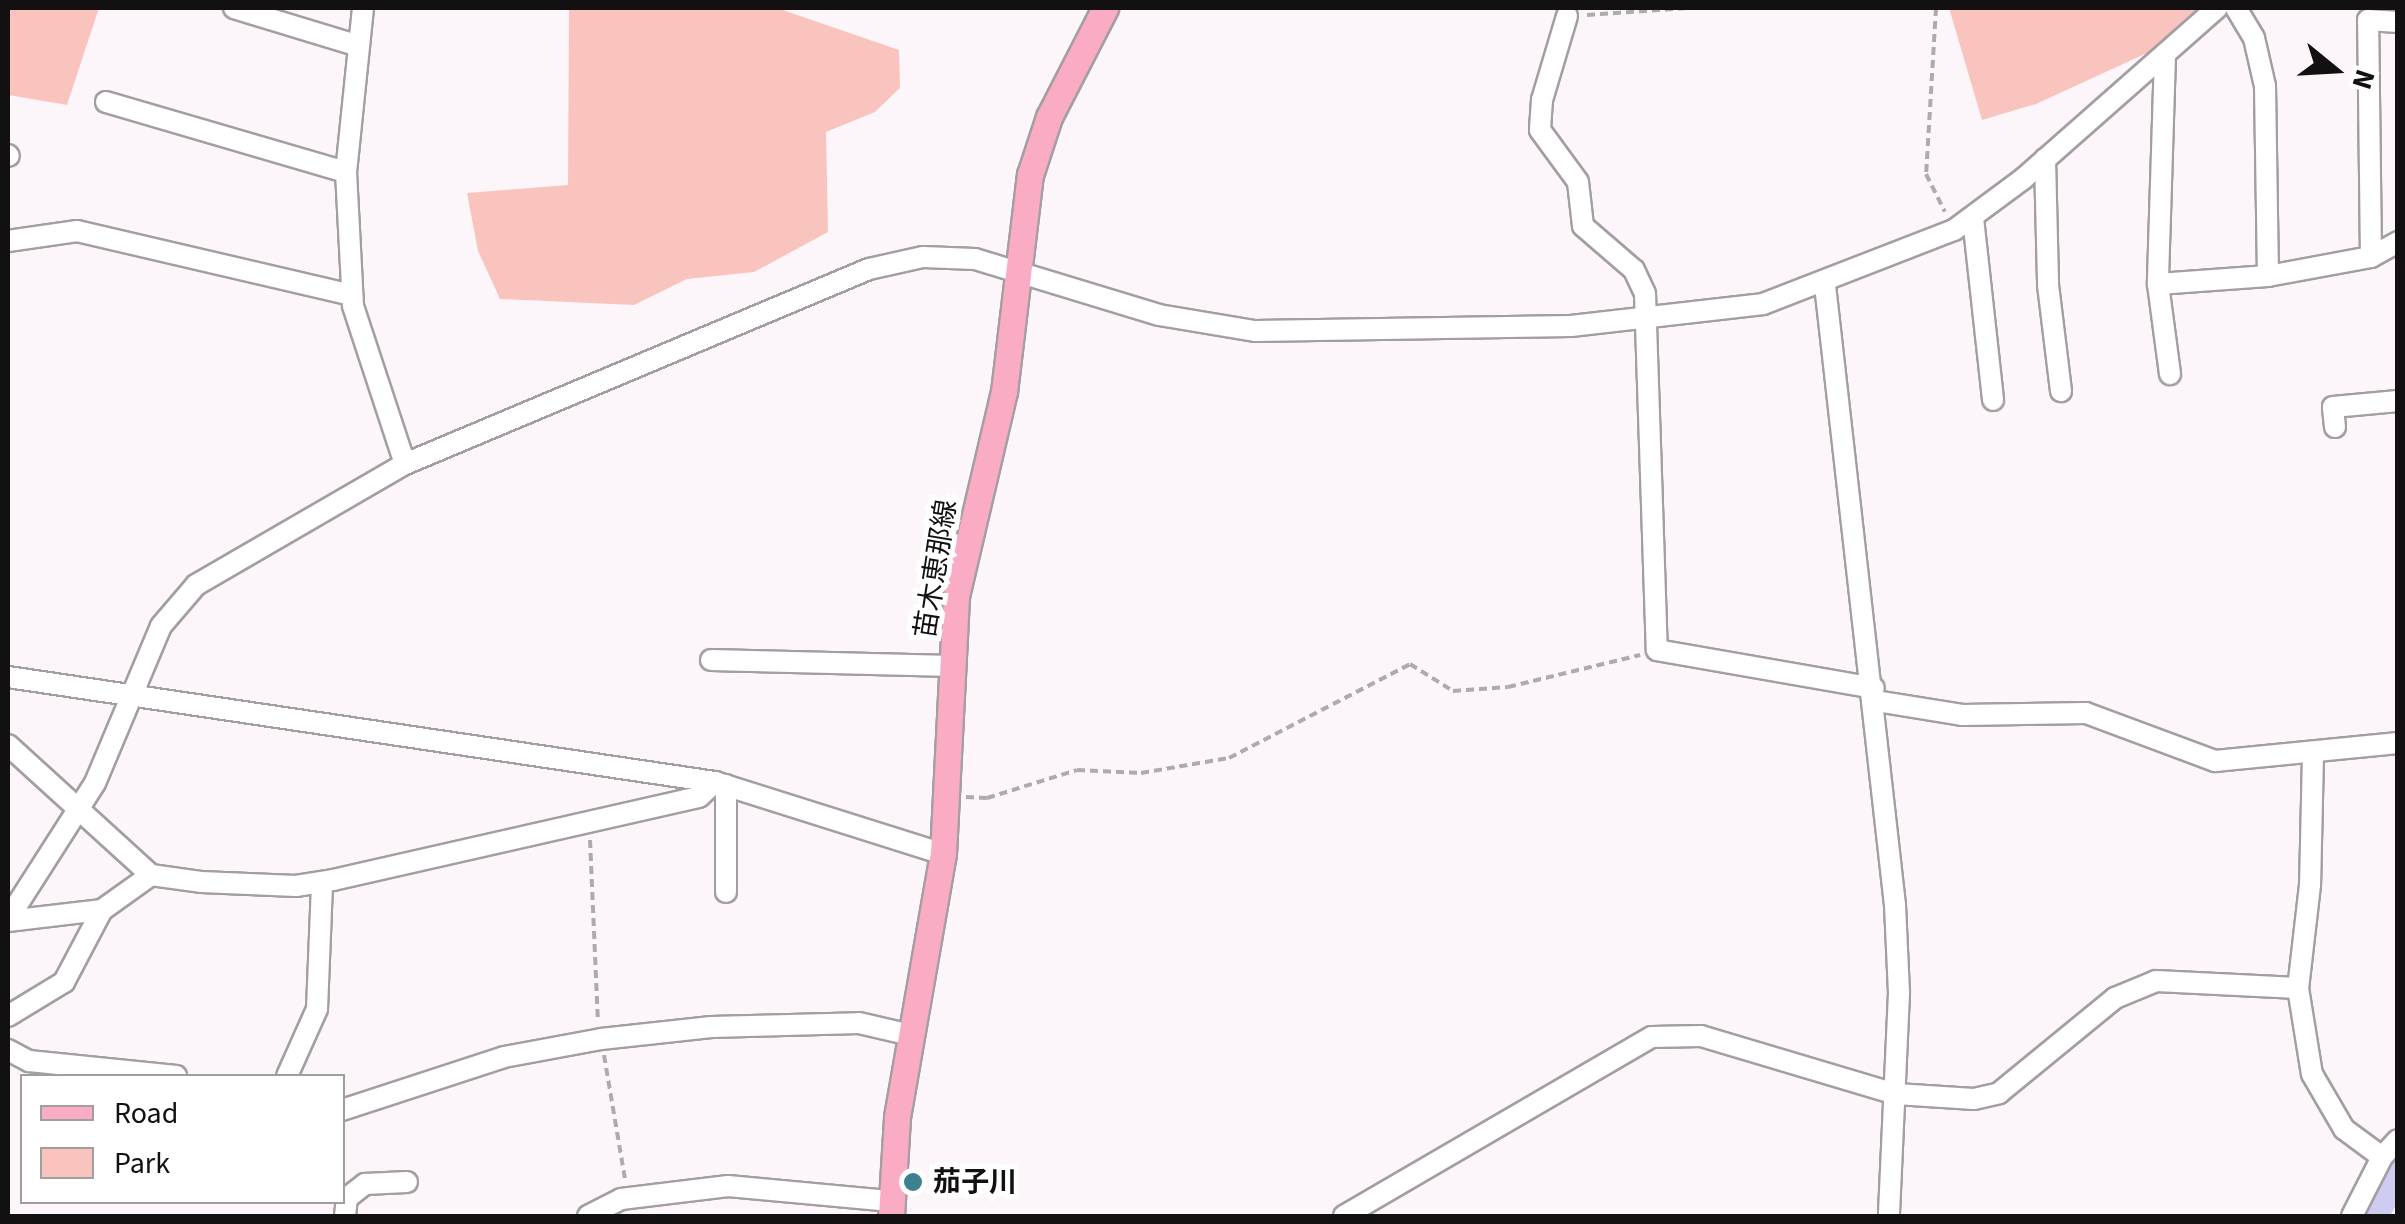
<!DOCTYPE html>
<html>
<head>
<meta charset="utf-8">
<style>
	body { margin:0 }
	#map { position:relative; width:2405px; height:1224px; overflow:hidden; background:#fcf6fa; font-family:"Source Sans 3","Noto Sans JP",sans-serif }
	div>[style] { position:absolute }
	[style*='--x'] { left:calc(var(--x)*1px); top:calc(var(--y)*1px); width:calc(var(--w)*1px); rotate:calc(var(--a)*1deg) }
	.green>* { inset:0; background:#fac4be }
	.river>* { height:32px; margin:-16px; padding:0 16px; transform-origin:16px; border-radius:16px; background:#ceccf1 }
	.path>* { height:4px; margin-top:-2px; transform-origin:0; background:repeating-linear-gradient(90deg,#afaaae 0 8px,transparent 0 13px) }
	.roads { filter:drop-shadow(2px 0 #a49ea2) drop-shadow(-2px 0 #a49ea2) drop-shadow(0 2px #a49ea2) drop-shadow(0 -2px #a49ea2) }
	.minor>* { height:20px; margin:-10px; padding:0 10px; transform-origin:10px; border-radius:10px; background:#fff }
	.major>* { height:25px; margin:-12.5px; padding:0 12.5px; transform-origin:12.5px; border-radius:12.5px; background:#fbacc5 }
	.dots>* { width:28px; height:28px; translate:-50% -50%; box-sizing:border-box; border:5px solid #fff; border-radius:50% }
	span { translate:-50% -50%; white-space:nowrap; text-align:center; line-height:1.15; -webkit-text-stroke:10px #fff; paint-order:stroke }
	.street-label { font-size:28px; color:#121011 }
	.poi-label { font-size:28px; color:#121011; font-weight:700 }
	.left { translate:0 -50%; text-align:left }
	.frame { position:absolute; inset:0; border:10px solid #121011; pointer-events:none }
	.legend { position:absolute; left:20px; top:1074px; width:325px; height:130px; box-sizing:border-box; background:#fff; border:2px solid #a09fa0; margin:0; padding:12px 18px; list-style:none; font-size:30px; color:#121011 }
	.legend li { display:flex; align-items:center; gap:20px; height:50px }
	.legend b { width:50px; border:2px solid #a09fa0 }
	.north { position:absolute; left:2285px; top:20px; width:100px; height:100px; -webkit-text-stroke:8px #fff; paint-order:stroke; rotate:108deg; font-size:28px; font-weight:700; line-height:40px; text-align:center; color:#121011 }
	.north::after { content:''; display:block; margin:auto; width:35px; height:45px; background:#121011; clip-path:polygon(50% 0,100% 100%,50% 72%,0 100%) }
</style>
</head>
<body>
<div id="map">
	<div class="green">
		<i style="clip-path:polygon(8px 8px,99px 8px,67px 105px,8px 95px)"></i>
		<i style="clip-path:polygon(569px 8px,777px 8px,899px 50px,900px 88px,875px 112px,826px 132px,828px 232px,754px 272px,687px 279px,634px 305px,500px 299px,478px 251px,467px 193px,568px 185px)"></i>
		<i style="clip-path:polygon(1949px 8px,2245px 8px,2036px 104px,1982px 120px)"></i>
	</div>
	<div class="river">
		<i style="--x:2372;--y:1216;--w:55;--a:-62"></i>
	</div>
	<div class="path">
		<i style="--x:1936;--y:8;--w:166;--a:93.4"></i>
		<i style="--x:1926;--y:174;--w:42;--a:63.4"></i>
		<i style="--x:1587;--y:15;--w:101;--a:-4"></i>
		<i style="--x:966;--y:797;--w:21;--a:3"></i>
		<i style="--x:987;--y:798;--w:94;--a:-17.3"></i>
		<i style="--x:1077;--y:770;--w:64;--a:2.7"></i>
		<i style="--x:1141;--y:773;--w:89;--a:-9.7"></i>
		<i style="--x:1229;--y:758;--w:204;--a:-27.4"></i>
		<i style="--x:1410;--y:664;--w:51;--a:32.1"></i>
		<i style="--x:1453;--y:691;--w:55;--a:-4.2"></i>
		<i style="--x:1508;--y:687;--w:136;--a:-13.6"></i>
		<i style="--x:590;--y:840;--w:180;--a:87.5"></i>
		<i style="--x:604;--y:1055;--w:126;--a:80.4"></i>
	</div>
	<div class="roads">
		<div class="minor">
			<i style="--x:234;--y:8;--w:127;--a:16.9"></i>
			<i style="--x:363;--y:8;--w:165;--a:95.9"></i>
			<i style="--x:346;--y:172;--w:134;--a:87"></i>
			<i style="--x:353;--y:306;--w:166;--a:71.8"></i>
			<i style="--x:2236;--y:8;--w:35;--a:59"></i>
			<i style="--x:2254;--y:38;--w:49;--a:77.1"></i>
			<i style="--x:2265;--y:86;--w:190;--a:89.1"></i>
			<i style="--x:1567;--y:16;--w:88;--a:106.6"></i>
			<i style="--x:1542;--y:100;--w:30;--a:94"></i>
			<i style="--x:1540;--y:130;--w:64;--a:53.8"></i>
			<i style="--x:1578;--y:182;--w:44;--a:83.5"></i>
			<i style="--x:1583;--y:226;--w:67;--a:40.8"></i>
			<i style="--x:1634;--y:270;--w:26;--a:65"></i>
			<i style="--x:1645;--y:294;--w:356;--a:88.1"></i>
			<i style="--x:1657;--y:650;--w:220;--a:9.9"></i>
			<i style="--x:2165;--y:56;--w:228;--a:91.8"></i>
			<i style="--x:2158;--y:284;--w:110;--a:-4.2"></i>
			<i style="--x:2268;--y:276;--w:105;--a:-10.5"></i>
			<i style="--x:2371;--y:257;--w:31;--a:-29"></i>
			<i style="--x:106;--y:102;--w:250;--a:16.3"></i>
			<i style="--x:8;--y:155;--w:1;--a:45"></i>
			<i style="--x:2045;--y:159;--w:126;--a:88.6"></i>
			<i style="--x:2048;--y:285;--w:107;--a:83"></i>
			<i style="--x:1973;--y:218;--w:183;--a:83.7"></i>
			<i style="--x:8;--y:241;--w:70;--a:-8.2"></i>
			<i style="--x:77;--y:231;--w:282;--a:13.1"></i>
			<i style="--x:2371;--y:257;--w:237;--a:-90.7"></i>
			<i style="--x:2368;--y:20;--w:30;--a:4"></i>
			<i style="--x:2158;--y:284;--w:91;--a:82.4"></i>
			<i style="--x:1825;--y:285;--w:624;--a:83.56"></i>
			<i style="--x:1895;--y:905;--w:88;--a:87.4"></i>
			<i style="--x:1899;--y:993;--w:223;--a:92.6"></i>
			<i style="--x:2335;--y:427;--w:20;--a:-96"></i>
			<i style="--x:2333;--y:407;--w:65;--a:-5.3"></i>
			<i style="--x:711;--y:660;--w:241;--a:1.4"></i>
			<i style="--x:8;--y:677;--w:715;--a:8.45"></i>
			<i style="--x:715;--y:782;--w:239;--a:17.5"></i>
			<i style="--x:1876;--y:701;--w:87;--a:9.2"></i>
			<i style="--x:1962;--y:715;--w:124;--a:-0.9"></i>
			<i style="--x:2086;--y:713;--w:138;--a:20.4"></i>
			<i style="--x:2215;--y:761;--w:184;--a:-5.6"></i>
			<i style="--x:8;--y:745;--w:193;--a:42.3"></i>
			<i style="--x:151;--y:875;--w:50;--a:8"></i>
			<i style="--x:201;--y:882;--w:95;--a:2.4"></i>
			<i style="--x:296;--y:886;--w:37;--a:-9"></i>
			<i style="--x:333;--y:880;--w:375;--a:-12.8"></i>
			<i style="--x:699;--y:797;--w:22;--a:-43"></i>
			<i style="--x:2313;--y:755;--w:130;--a:91.3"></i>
			<i style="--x:2310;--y:885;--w:104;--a:96.6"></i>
			<i style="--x:2298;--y:988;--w:87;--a:80.8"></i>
			<i style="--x:2312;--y:1074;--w:64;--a:59.8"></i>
			<i style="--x:2344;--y:1129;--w:47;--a:36.4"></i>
			<i style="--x:726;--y:892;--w:107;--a:-90"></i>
			<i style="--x:8;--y:919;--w:161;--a:-57.4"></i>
			<i style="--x:95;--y:783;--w:170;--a:-67.2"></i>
			<i style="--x:161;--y:626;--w:54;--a:-49.5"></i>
			<i style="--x:196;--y:585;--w:241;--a:-30.1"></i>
			<i style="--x:405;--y:464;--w:503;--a:-22.8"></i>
			<i style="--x:869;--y:269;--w:55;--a:-12.5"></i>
			<i style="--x:923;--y:257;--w:52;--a:2.2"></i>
			<i style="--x:975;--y:259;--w:192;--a:16.9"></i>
			<i style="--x:1159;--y:315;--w:97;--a:9.5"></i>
			<i style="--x:1255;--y:331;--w:316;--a:-0.9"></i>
			<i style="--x:1571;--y:326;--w:193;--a:-6.5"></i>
			<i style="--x:1763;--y:304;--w:205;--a:-21.2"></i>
			<i style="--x:1954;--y:230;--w:86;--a:-36.5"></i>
			<i style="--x:2023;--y:179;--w:259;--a:-41.4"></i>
			<i style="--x:8;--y:921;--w:95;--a:-6.7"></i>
			<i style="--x:8;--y:1016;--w:66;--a:-31.3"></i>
			<i style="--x:64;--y:982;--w:81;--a:-62.2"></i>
			<i style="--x:102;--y:910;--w:60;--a:-35.5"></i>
			<i style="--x:8;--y:1050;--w:24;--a:28"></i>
			<i style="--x:29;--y:1061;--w:148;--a:5.8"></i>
			<i style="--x:287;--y:1076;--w:73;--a:-65.9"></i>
			<i style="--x:317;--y:1009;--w:127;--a:-87.7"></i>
			<i style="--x:342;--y:1110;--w:170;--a:-18.1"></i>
			<i style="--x:504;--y:1057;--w:99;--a:-10.5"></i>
			<i style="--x:601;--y:1039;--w:111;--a:-6.2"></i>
			<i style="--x:711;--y:1027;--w:148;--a:-1.5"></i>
			<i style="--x:859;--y:1023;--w:53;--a:13"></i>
			<i style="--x:345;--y:1216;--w:18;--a:-84"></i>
			<i style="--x:347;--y:1198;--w:23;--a:-38"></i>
			<i style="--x:365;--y:1184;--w:42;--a:-2.7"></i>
			<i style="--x:588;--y:1216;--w:37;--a:-27"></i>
			<i style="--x:621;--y:1199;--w:108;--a:-6.9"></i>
			<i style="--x:728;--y:1186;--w:164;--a:5.3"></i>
			<i style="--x:1344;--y:1216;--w:356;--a:-30.2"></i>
			<i style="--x:1652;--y:1037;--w:49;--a:-1.2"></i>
			<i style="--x:1701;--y:1036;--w:203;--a:16.6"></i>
			<i style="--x:1896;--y:1094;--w:78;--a:3.7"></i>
			<i style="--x:1974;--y:1099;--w:26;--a:-13"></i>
			<i style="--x:1999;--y:1093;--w:150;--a:-39.3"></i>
			<i style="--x:2115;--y:998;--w:44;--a:-22.5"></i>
			<i style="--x:2156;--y:981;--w:142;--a:2.8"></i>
			<i style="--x:2352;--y:1216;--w:66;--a:-63"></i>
			<i style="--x:2382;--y:1157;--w:23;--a:-47"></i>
		</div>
		<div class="major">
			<i style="--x:891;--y:1216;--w:99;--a:-86.5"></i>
			<i style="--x:897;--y:1117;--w:267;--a:-80.1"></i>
			<i style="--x:943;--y:854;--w:258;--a:-87.1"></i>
			<i style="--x:956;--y:596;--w:210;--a:-76.8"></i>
			<i style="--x:1004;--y:392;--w:219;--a:-83.2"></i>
			<i style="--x:1030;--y:175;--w:61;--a:-71.9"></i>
			<i style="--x:1049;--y:117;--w:123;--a:-62.8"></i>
		</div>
	</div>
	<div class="dots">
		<i style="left:913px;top:1182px;background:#3d818f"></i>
	</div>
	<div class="street-label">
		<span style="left:936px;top:569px;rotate:-81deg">苗木恵那線</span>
	</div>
	<div class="poi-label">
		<span class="left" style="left:933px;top:1182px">茄子川</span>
	</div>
	<div class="frame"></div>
	<ul class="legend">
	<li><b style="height:12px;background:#fbacc5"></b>Road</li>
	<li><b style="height:28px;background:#fac4be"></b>Park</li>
	</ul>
	<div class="north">N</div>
</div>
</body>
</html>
